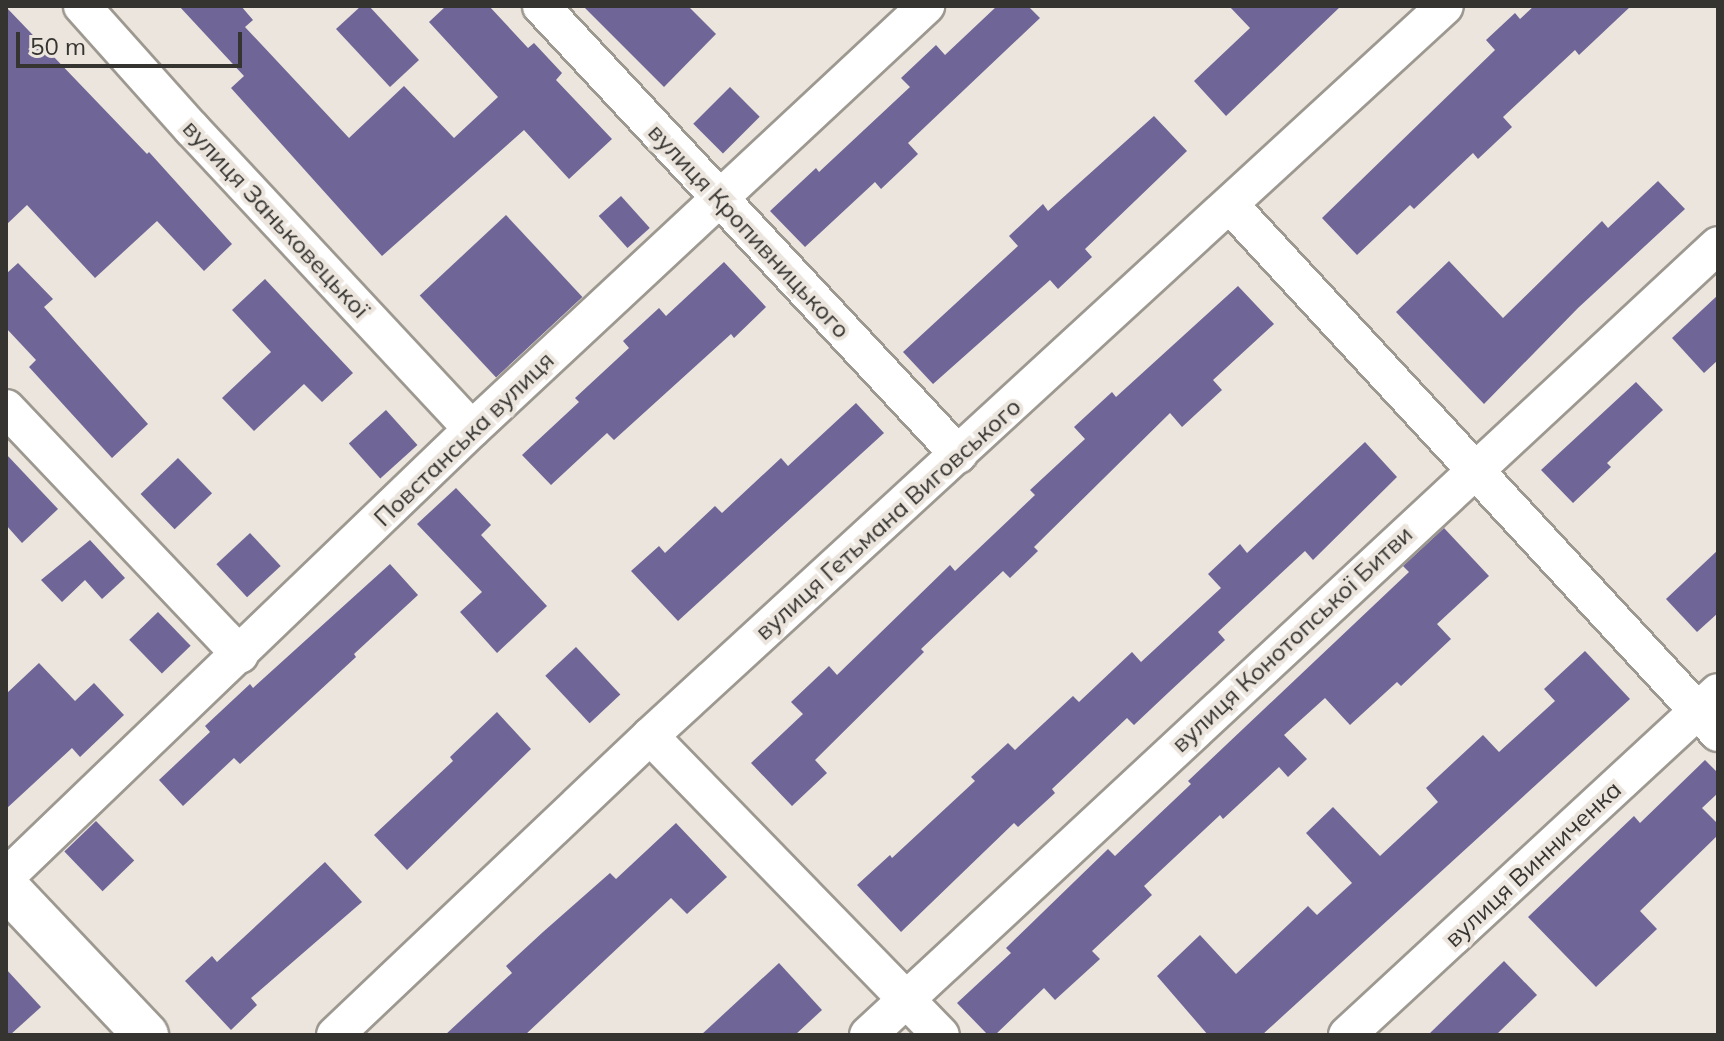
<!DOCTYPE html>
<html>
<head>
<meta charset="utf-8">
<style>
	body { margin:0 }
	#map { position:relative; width:1724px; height:1041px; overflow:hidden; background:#ebe5dd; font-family:Mulish,sans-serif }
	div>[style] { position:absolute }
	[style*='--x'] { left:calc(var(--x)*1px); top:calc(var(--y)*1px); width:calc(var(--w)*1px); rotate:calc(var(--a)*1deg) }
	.building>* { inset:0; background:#6f6596; transform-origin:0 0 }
	.roads { filter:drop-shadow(2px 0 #9d9890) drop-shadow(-2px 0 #9d9890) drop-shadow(0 2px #9d9890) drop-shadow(0 -2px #9d9890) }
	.street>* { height:36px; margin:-18px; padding:0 18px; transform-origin:18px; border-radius:18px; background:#fff }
	.secondary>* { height:44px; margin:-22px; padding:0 22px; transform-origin:22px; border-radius:22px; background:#fff }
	span { translate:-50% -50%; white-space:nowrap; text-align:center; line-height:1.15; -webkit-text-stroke:8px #ebe5dd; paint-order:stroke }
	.street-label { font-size:24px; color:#363431 }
	.frame { position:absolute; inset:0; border:8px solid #363431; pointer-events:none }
	.scale { position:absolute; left:16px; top:32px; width:226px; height:36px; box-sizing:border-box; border:4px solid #363431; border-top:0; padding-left:10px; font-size:24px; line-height:28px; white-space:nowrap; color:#363431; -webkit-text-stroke:6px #ebe5dd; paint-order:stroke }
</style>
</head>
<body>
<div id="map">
	<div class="building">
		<i style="clip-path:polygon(179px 6px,241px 6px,253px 20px,245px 27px,349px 138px,404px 86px,454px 138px,498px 97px,429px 22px,446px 6px,489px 6px,528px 48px,534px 43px,562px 73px,556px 80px,612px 139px,569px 179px,524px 130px,382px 256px,231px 88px,244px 76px)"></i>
		<i style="clip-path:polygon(361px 6px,369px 6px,419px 60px,390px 87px,336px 29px)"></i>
		<i style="clip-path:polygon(583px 6px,688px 6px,716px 34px,664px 87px)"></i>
		<i style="clip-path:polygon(997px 6px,1028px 6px,1040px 18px,908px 143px,918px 154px,881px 189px,875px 182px,805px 247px,770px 211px,816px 168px,819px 172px,910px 87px,901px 78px,936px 45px,945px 55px)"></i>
		<i style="clip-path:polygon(1229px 6px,1341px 6px,1226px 116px,1194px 81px,1250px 28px)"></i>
		<i style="clip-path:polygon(1534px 6px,1631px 6px,1579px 55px,1575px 50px,1503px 117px,1512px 127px,1478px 159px,1473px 153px,1414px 209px,1410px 205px,1357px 255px,1322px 218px,1495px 50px,1486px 40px,1515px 13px,1520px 19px)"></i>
		<i style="clip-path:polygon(6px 7px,147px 154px,149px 152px,232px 244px,204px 271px,157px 221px,95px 278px,27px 205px,6px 225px)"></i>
		<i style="left:730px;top:87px;width:42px;height:52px;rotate:45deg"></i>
		<i style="clip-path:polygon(1154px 116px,1187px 151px,1085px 249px,1092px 257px,1058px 289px,1050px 280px,933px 384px,903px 352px,1018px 246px,1009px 236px,1043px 204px,1048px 211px)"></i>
		<i style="clip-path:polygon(1658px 181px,1685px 209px,1578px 308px,1484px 404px,1396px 312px,1449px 261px,1503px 318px,1602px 221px,1608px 228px)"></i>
		<i style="left:621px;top:196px;width:43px;height:30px;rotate:48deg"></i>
		<i style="left:506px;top:215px;width:112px;height:118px;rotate:47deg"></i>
		<i style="clip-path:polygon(724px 262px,766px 307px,734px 338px,731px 334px,614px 440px,607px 433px,551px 485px,522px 455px,579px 402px,575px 398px,629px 348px,623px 341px,659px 308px,666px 316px)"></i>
		<i style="clip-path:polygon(18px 263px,53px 299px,44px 307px,148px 424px,112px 458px,29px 367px,36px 360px,6px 328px,6px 274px)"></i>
		<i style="clip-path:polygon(265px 279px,353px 373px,322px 402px,304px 384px,254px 431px,222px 398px,271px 352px,232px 310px)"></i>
		<i style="clip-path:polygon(1238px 286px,1274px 324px,1213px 380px,1222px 390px,1182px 427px,1170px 413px,1034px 547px,1038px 551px,1010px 578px,1003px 571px,921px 649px,924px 652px,815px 760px,827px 773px,792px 806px,751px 763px,803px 714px,791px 702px,829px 666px,837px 675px,950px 565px,955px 571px,1035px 495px,1030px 490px,1085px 439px,1074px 427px,1112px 392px,1116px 397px)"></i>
		<i style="clip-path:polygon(1718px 295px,1718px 360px,1704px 373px,1672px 338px)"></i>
		<i style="clip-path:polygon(1636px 382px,1663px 410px,1607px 463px,1611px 467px,1573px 503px,1541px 470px)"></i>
		<i style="clip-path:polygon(856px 403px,884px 433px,678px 621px,631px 571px,659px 546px,665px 553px,715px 506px,722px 513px,781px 458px,788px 466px)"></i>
		<i style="left:386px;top:410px;width:47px;height:50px;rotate:48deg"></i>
		<i style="clip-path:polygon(1365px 442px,1397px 477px,1313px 560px,1305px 551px,1218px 632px,1225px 640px,1169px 692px,1134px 725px,1127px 718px,1052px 789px,1055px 793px,1018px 827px,1014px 823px,901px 932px,857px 885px,890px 855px,892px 858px,975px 781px,971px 777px,1008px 743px,1015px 750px,1073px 696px,1079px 702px,1132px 652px,1141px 662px,1221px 588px,1208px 574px,1240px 544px,1247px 553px)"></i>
		<i style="clip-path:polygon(6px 454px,58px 509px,22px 543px,6px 525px)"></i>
		<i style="left:178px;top:458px;width:49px;height:52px;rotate:46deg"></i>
		<i style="clip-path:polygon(456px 488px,491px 525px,481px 535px,547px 606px,497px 653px,460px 612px,482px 592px,417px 524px)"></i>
		<i style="clip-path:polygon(1444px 528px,1489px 576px,1437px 624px,1451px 639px,1401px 686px,1397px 682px,1350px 725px,1325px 698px,1284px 735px,1307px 759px,1288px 777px,1279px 767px,1223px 819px,1220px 815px,1144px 886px,1152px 895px,1092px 951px,1100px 959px,1055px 1000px,1044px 988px,995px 1035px,988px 1035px,957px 1003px,1011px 953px,1006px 948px,1108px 849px,1115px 856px,1191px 784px,1188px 781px,1409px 572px,1403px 566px)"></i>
		<i style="left:250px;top:533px;width:45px;height:46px;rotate:47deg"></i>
		<i style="clip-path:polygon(90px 540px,125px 578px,102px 599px,85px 580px,62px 602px,41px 580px)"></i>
		<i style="clip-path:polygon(1718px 550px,1718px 613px,1697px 632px,1666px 599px)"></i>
		<i style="clip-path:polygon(390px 564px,418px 595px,354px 654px,356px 657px,240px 764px,234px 758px,183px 806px,159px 780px,210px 732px,205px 726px,250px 684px,253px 688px)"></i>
		<i style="left:158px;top:612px;width:47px;height:40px;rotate:46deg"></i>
		<i style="left:576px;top:647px;width:65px;height:42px;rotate:47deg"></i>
		<i style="clip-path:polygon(1585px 651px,1630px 699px,1262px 1035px,1208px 1035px,1157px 976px,1200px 935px,1236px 974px,1308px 906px,1317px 915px,1352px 883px,1306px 833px,1333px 807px,1380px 856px,1438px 802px,1426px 788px,1483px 735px,1499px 752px,1555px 701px,1544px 689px)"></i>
		<i style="clip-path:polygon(39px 663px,75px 701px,94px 683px,124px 715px,80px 757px,72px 748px,6px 809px,6px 694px)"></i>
		<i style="clip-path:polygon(497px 712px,531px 749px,407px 870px,374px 835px,453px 761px,450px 757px)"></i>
		<i style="clip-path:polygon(1705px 760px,1718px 773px,1718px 793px,1702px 808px,1718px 824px,1718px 835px,1640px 911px,1657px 929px,1596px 987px,1528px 917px,1634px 816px,1640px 823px)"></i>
		<i style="left:96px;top:821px;width:55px;height:44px;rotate:46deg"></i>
		<i style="clip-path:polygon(676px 823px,727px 877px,687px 914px,671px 898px,525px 1035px,445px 1035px,512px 973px,506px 966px,543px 932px,610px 873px,616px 879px)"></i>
		<i style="clip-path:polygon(325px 862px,362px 902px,251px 998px,257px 1005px,231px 1030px,185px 981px,212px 956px,217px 962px)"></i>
		<i style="clip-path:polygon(1504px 961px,1537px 995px,1496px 1035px,1428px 1035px)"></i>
		<i style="clip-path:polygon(779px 963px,822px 1010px,795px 1035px,701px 1035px)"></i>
		<i style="clip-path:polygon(6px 969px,41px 1007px,10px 1035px,6px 1035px)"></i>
	</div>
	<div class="roads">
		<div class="street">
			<i style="--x:82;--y:6;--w:165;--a:48.2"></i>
			<i style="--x:192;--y:129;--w:410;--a:47"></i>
			<i style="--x:541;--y:6;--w:613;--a:47.05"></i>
			<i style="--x:1230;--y:205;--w:719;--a:47.25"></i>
			<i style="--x:6;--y:408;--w:340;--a:46.5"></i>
			<i style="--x:650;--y:736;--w:417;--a:45.8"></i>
			<i style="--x:6;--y:877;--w:646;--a:-43.87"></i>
			<i style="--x:472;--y:429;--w:621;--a:-42.98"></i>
			<i style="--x:335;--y:1035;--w:434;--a:-43.5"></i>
			<i style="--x:650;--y:736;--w:1079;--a:-42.56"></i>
			<i style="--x:868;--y:1035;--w:1160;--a:-42.9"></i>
			<i style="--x:1347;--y:1035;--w:505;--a:-42.75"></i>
		</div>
		<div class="secondary">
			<i style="--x:6;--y:887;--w:204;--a:46.6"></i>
		</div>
	</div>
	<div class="street-label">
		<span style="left:276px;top:219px;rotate:47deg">вулиця Заньковецької</span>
		<span style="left:749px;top:231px;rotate:47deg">вулиця Кропивницького</span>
		<span style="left:464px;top:439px;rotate:-44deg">Повстанська вулиця</span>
		<span style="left:888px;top:519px;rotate:-42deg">вулиця Гетьмана Виговського</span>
		<span style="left:1292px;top:639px;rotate:-43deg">вулиця Конотопської Битви</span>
		<span style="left:1533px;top:864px;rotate:-43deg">вулиця Винниченка</span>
	</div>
	<div class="frame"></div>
	<div class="scale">50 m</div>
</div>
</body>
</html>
